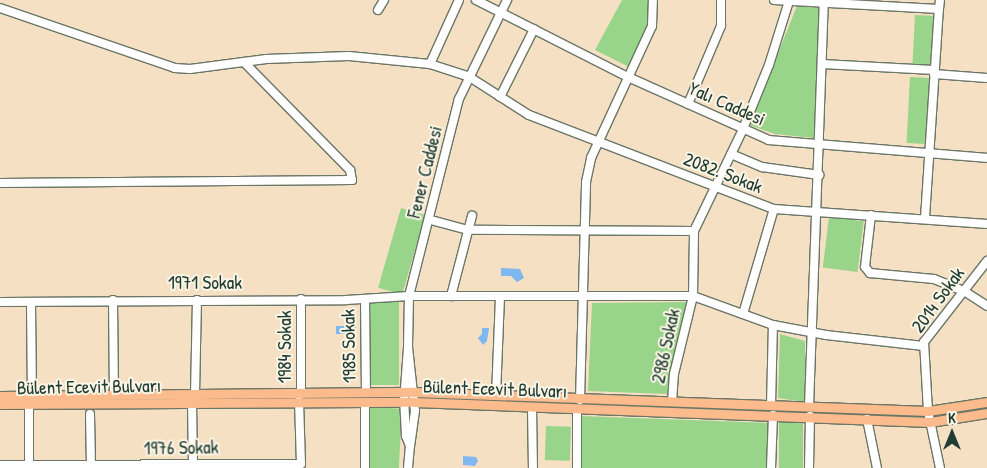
<!DOCTYPE html>
<html>
<head>
<meta charset="utf-8">
<style>
	body { margin:0 }
	#map { position:relative; width:987px; height:468px; overflow:hidden; background:#f5e0c3; font-family:"Patrick Hand",sans-serif }
	div>[style] { position:absolute }
	[style*='--x'] { left:calc(var(--x)*1px); top:calc(var(--y)*1px); width:calc(var(--w)*1px); rotate:calc(var(--a)*1deg) }
	.green>* { inset:0; background:#98d489; transform-origin:0 0 }
	.water>* { inset:0; background:#7fb7ef; transform-origin:0 0 }
	.roads { filter:drop-shadow(1px 0 #6a7666) drop-shadow(-1px 0 #6a7666) drop-shadow(0 1px #6a7666) drop-shadow(0 -1px #6a7666) }
	.minor>* { height:8px; margin:-4px; padding:0 4px; transform-origin:4px; border-radius:4px; background:#fff }
	.major>* { height:9px; margin:-4.5px; padding:0 4.5px; transform-origin:4.5px; border-radius:4.5px; background:#fbbb8d }
	span { translate:-50% -50%; white-space:nowrap; text-align:center; line-height:1.15; -webkit-text-stroke:4px #fcf5e5; paint-order:stroke }
	.street-label { font-size:19px; color:#1f3d34 }
	.north { position:absolute; left:927px; top:408px; width:50px; height:50px; -webkit-text-stroke:4px #fcf5e5; paint-order:stroke; rotate:0deg; font-size:14px; font-weight:700; line-height:20px; text-align:center; color:#1f3d34 }
	.north::after { content:''; display:block; margin:auto; width:18px; height:22px; background:#1f3d34; clip-path:polygon(50% 0,100% 100%,50% 72%,0 100%) }
</style>
</head>
<body>
<div id="map">
	<div class="green">
		<i style="clip-path:polygon(622px 0,650px 0,649px 25px,629px 67px,595px 50px)"></i>
		<i style="clip-path:polygon(797px 6px,819px 8px,814px 138px,775px 134px,749px 125px)"></i>
		<i style="left:915px;top:15px;width:21px;height:50px;rotate:3deg"></i>
		<i style="left:910px;top:77px;width:20px;height:66px;rotate:3deg"></i>
		<i style="left:401px;top:208px;width:25px;height:83px;rotate:16deg"></i>
		<i style="left:829px;top:217px;width:35px;height:51px;rotate:7deg"></i>
		<i style="left:399px;top:301px;width:84px;height:32px;rotate:90deg"></i>
		<i style="clip-path:polygon(689px 302px,667px 394px,588px 391px,592px 303px)"></i>
		<i style="clip-path:polygon(780px 334px,805px 341px,805px 402px,778px 398px)"></i>
		<i style="left:369px;top:407px;width:33px;height:61px;rotate:3deg"></i>
		<i style="clip-path:polygon(581px 416px,769px 423px,767px 468px,581px 468px)"></i>
		<i style="left:779px;top:422px;width:24px;height:46px"></i>
		<i style="left:546px;top:426px;width:25px;height:34px;rotate:2deg"></i>
	</div>
	<div class="water">
		<i style="clip-path:polygon(501px 268px,520px 269px,524px 278px,517px 282px,511px 276px,501px 276px)"></i>
		<i style="left:336px;top:326px;width:20px;height:8px"></i>
		<i style="clip-path:polygon(482px 328px,489px 328px,487px 341px,483px 345px,478px 338px,482px 334px)"></i>
		<i style="clip-path:polygon(463px 456px,476px 457px,478px 461px,475px 466px,463px 465px)"></i>
	</div>
	<div class="roads">
		<div class="minor">
			<i style="--x:476;--y:0;--w:170;--a:26.9"></i>
			<i style="--x:628;--y:77;--w:154;--a:24.1"></i>
			<i style="--x:769;--y:140;--w:219;--a:4.7"></i>
			<i style="--x:774;--y:0;--w:165;--a:3.1"></i>
			<i style="--x:939;--y:9;--w:9;--a:-84"></i>
			<i style="--x:0;--y:8;--w:185;--a:18.9"></i>
			<i style="--x:175;--y:68;--w:15;--a:4"></i>
			<i style="--x:190;--y:69;--w:77;--a:-7.5"></i>
			<i style="--x:266;--y:59;--w:83;--a:-2.1"></i>
			<i style="--x:349;--y:56;--w:81;--a:5.6"></i>
			<i style="--x:430;--y:64;--w:40;--a:18"></i>
			<i style="--x:468;--y:76;--w:72;--a:32.6"></i>
			<i style="--x:529;--y:115;--w:262;--a:21"></i>
			<i style="--x:774;--y:209;--w:214;--a:4"></i>
			<i style="--x:378;--y:10;--w:12;--a:-59"></i>
			<i style="--x:430;--y:64;--w:70;--a:-65.6"></i>
			<i style="--x:822;--y:64;--w:112;--a:3.1"></i>
			<i style="--x:934;--y:74;--w:53;--a:4.3"></i>
			<i style="--x:500;--y:97;--w:76;--a:-63.4"></i>
			<i style="--x:688;--y:104;--w:85;--a:-67.1"></i>
			<i style="--x:721;--y:26;--w:26;--a:-90"></i>
			<i style="--x:731;--y:154;--w:34;--a:23"></i>
			<i style="--x:762;--y:167;--w:58;--a:8"></i>
			<i style="--x:0;--y:183;--w:352;--a:-0.5"></i>
			<i style="--x:352;--y:180;--w:10;--a:-101"></i>
			<i style="--x:350;--y:170;--w:151;--a:-134.5"></i>
			<i style="--x:871;--y:215;--w:52;--a:96.6"></i>
			<i style="--x:865;--y:267;--w:8;--a:50"></i>
			<i style="--x:870;--y:273;--w:64;--a:5.4"></i>
			<i style="--x:934;--y:279;--w:32;--a:22"></i>
			<i style="--x:964;--y:291;--w:27;--a:33"></i>
			<i style="--x:925;--y:218;--w:209;--a:-86.2"></i>
			<i style="--x:694;--y:231;--w:113;--a:-64.3"></i>
			<i style="--x:743;--y:129;--w:69;--a:-67.9"></i>
			<i style="--x:769;--y:65;--w:67;--a:-72.6"></i>
			<i style="--x:451;--y:296;--w:83;--a:-75.3"></i>
			<i style="--x:301;--y:299;--w:95;--a:90"></i>
			<i style="--x:365;--y:299;--w:94;--a:89.4"></i>
			<i style="--x:113;--y:300;--w:95;--a:89.4"></i>
			<i style="--x:0;--y:302;--w:346;--a:-0.3"></i>
			<i style="--x:346;--y:300;--w:63;--a:-3.6"></i>
			<i style="--x:409;--y:296;--w:284;--a:0"></i>
			<i style="--x:693;--y:296;--w:65;--a:-89.1"></i>
			<i style="--x:694;--y:231;--w:226;--a:-179.7"></i>
			<i style="--x:468;--y:230;--w:39;--a:-165"></i>
			<i style="--x:31;--y:302;--w:94;--a:89.4"></i>
			<i style="--x:743;--y:314;--w:109;--a:-73.6"></i>
			<i style="--x:408;--y:347;--w:51;--a:-88.9"></i>
			<i style="--x:409;--y:296;--w:203;--a:-75.8"></i>
			<i style="--x:459;--y:99;--w:110;--a:-64.1"></i>
			<i style="--x:408;--y:347;--w:64;--a:83.8"></i>
			<i style="--x:415;--y:411;--w:35;--a:98"></i>
			<i style="--x:410;--y:446;--w:11;--a:-112"></i>
			<i style="--x:406;--y:436;--w:34;--a:-93"></i>
			<i style="--x:404;--y:402;--w:55;--a:-85.8"></i>
			<i style="--x:195;--y:395;--w:95;--a:-88.8"></i>
			<i style="--x:496;--y:396;--w:100;--a:-87.7"></i>
			<i style="--x:580;--y:400;--w:218;--a:-88.4"></i>
			<i style="--x:586;--y:182;--w:25;--a:-78"></i>
			<i style="--x:591;--y:158;--w:145;--a:-65.2"></i>
			<i style="--x:652;--y:26;--w:26;--a:-88"></i>
			<i style="--x:192;--y:402;--w:64;--a:89.1"></i>
			<i style="--x:672;--y:402;--w:28;--a:-86"></i>
			<i style="--x:674;--y:374;--w:80;--a:-76.3"></i>
			<i style="--x:693;--y:296;--w:85;--a:19.9"></i>
			<i style="--x:773;--y:325;--w:54;--a:10.7"></i>
			<i style="--x:826;--y:335;--w:98;--a:6.5"></i>
			<i style="--x:771;--y:405;--w:80;--a:-88.6"></i>
			<i style="--x:809;--y:406;--w:406;--a:-87.9"></i>
			<i style="--x:532;--y:407;--w:61;--a:89.1"></i>
			<i style="--x:90;--y:414;--w:54;--a:88.9"></i>
			<i style="--x:867;--y:419;--w:50;--a:78.5"></i>
			<i style="--x:0;--y:465;--w:301;--a:-0.2"></i>
			<i style="--x:301;--y:464;--w:63;--a:-91.8"></i>
			<i style="--x:29;--y:468;--w:64;--a:-90"></i>
			<i style="--x:365;--y:468;--w:66;--a:-90"></i>
			<i style="--x:408;--y:468;--w:22;--a:-85"></i>
			<i style="--x:577;--y:468;--w:59;--a:-90"></i>
			<i style="--x:771;--y:468;--w:53;--a:-87.8"></i>
			<i style="--x:809;--y:468;--w:52;--a:-88.9"></i>
			<i style="--x:940;--y:468;--w:58;--a:-101.9"></i>
			<i style="--x:928;--y:411;--w:69;--a:-93.3"></i>
			<i style="--x:924;--y:342;--w:103;--a:-52.1"></i>
		</div>
		<div class="major">
			<i style="--x:0;--y:396;--w:414;--a:-0.6"></i>
			<i style="--x:414;--y:392;--w:514;--a:2.12"></i>
			<i style="--x:928;--y:411;--w:60;--a:-8.7"></i>
			<i style="--x:0;--y:404;--w:414;--a:-0.3"></i>
			<i style="--x:414;--y:402;--w:516;--a:2.22"></i>
			<i style="--x:930;--y:422;--w:58;--a:-9"></i>
		</div>
	</div>
	<div class="street-label">
		<span style="left:727px;top:104px;rotate:24deg">Yalı Caddesi</span>
		<span style="left:425px;top:172px;rotate:-76deg">Fener Caddesi</span>
		<span style="left:723px;top:173px;rotate:21deg">2082. Sokak</span>
		<span style="left:205px;top:283px">1971 Sokak</span>
		<span style="left:938px;top:300px;rotate:-54deg">2014 Sokak</span>
		<span style="left:349px;top:346px;rotate:-91deg">1985 Sokak</span>
		<span style="left:666px;top:346px;rotate:-78deg">2986 Sokak</span>
		<span style="left:285px;top:347px;rotate:-90deg">1984 Sokak</span>
		<span style="left:89px;top:387px;rotate:-1deg">Bülent Ecevit Bulvarı</span>
		<span style="left:495px;top:389px;rotate:2deg">Bülent Ecevit Bulvarı</span>
		<span style="left:181px;top:448px;rotate:-1deg">1976 Sokak</span>
	</div>
	<div class="north">K</div>
</div>
</body>
</html>
